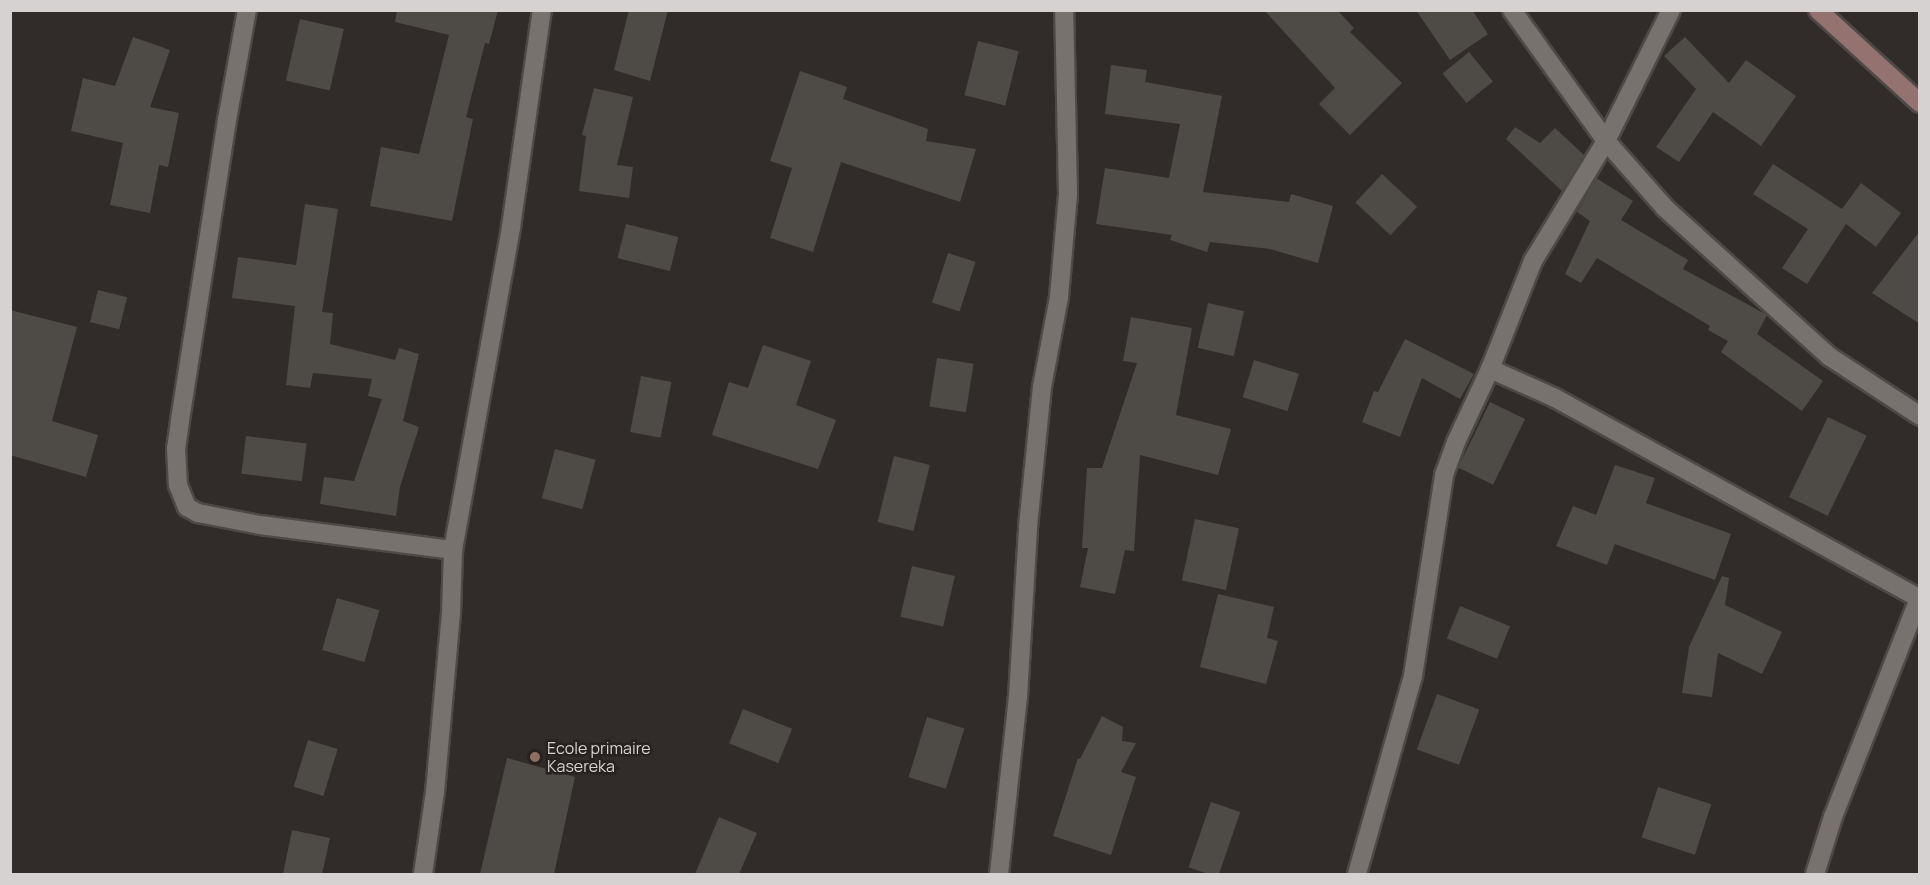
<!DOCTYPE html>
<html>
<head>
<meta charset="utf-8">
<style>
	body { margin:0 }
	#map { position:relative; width:1930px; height:885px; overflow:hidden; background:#312c2a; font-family:Manrope,sans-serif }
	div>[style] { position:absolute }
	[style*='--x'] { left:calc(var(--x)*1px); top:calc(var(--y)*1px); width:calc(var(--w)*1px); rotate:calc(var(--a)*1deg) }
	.building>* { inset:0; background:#4e4a46; transform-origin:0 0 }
	.roads { filter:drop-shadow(2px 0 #4e4947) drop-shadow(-2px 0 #4e4947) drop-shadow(0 2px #4e4947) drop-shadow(0 -2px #4e4947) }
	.street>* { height:18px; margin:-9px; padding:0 9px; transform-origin:9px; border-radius:9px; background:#78726f }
	.secondary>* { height:18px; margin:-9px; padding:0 9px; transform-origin:9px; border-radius:9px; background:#94726f }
	.dots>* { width:16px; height:16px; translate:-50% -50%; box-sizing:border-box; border:3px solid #272220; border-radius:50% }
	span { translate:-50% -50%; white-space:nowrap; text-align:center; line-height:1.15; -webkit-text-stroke:5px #272220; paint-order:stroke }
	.poi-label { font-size:16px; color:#d6d2d1 }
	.left { translate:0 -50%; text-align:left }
	.frame { position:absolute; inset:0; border:12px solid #d6d2d1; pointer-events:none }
</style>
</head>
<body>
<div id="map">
	<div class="building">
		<i style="clip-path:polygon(397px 10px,498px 10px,489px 44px,485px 43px,466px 117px,473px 119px,452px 221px,370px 206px,381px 147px,419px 154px,449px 35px,395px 22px)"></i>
		<i style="clip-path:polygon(629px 10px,668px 10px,650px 81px,614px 70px)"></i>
		<i style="clip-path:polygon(1264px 10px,1337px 10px,1354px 28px,1350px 32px,1402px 83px,1350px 135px,1319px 104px,1335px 88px)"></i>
		<i style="clip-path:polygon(1416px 10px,1472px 10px,1488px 34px,1450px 60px)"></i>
		<i style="left:300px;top:19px;width:45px;height:63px;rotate:13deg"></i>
		<i style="clip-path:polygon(133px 37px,170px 50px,150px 107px,179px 113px,168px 167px,159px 165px,150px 213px,110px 205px,123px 143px,71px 131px,83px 78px,115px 86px)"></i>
		<i style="clip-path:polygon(1685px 37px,1729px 83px,1746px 60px,1796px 96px,1761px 146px,1713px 112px,1679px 162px,1656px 147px,1696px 89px,1664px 56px)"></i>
		<i style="left:978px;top:41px;width:42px;height:56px;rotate:14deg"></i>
		<i style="left:1469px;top:52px;width:38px;height:34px;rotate:51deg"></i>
		<i style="clip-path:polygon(1111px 65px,1147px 70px,1145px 82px,1222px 96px,1203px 192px,1289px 202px,1291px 194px,1333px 206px,1318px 263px,1270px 249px,1210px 242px,1207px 252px,1170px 240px,1172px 235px,1096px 224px,1105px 168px,1169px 178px,1180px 124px,1105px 114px)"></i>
		<i style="clip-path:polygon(800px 71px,847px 87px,843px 99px,928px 129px,926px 141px,976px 149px,960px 202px,841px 162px,813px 252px,770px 238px,792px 168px,770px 161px)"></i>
		<i style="clip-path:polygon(594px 88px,633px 97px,617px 165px,633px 167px,629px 198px,579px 191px,586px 136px,582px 135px)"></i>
		<i style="clip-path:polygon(1515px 127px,1540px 143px,1555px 128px,1584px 155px,1562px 191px,1506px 139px)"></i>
		<i style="clip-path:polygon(1773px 164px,1842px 209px,1861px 183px,1901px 213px,1876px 247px,1846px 224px,1807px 284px,1782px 268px,1808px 229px,1753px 194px)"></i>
		<i style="left:1382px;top:174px;width:48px;height:39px;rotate:43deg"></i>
		<i style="clip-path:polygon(1596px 178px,1633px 201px,1621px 220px,1688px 260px,1683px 269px,1767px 315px,1757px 334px,1823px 381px,1802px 411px,1721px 352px,1728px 341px,1708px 330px,1710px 326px,1597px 258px,1581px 283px,1565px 274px,1590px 221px,1577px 212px)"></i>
		<i style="clip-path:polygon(305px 204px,338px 209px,322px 312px,333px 313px,330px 344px,395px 360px,399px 348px,419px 354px,403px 421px,419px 427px,400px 487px,396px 516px,320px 504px,324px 477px,354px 481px,382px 399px,368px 396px,372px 379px,313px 373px,310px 388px,286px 385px,295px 306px,232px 298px,238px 257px,296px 265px)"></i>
		<i style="left:626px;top:224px;width:54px;height:35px;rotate:14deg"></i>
		<i style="clip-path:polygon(1920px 231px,1920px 324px,1872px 293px)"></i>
		<i style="left:948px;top:253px;width:29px;height:52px;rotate:18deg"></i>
		<i style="left:98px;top:290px;width:30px;height:33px;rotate:14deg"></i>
		<i style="left:1208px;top:303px;width:37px;height:46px;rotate:13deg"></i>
		<i style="clip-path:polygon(10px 310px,77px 327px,52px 421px,98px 435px,86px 477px,10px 455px)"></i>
		<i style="clip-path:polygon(1131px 317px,1192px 328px,1176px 415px,1231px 429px,1218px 475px,1140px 455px,1134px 551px,1125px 550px,1115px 594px,1080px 587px,1088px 548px,1082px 548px,1087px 468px,1102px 468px,1137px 363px,1123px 361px)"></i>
		<i style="clip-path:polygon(1405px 339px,1474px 374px,1460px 399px,1422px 378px,1400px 437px,1362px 422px,1374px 391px,1378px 392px)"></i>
		<i style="clip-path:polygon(763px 345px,811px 361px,796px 405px,836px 420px,818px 469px,712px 435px,729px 382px,748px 388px)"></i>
		<i style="left:937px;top:358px;width:37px;height:49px;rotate:9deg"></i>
		<i style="left:1254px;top:360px;width:47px;height:39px;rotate:17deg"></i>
		<i style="left:641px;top:376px;width:31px;height:57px;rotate:11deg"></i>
		<i style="left:1490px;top:402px;width:39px;height:73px;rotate:26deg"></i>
		<i style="left:1828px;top:417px;width:43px;height:89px;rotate:26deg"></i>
		<i style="left:246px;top:436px;width:61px;height:38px;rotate:7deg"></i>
		<i style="left:555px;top:449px;width:42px;height:51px;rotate:15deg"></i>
		<i style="left:894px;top:456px;width:37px;height:68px;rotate:14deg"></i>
		<i style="clip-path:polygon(1615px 465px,1655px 478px,1646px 503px,1731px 534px,1715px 580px,1615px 544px,1607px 565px,1556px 546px,1573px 506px,1596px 515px)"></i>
		<i style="left:1195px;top:519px;width:45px;height:63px;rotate:12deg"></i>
		<i style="left:912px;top:566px;width:44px;height:52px;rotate:13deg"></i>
		<i style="clip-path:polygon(1722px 576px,1729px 578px,1725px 605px,1782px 632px,1762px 674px,1718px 653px,1712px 697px,1682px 693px,1689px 647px)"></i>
		<i style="clip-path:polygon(1218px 594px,1274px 607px,1267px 638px,1278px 641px,1266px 684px,1200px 667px)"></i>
		<i style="left:337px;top:598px;width:44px;height:54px;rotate:16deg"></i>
		<i style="left:1460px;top:606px;width:54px;height:35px;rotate:22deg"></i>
		<i style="left:1437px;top:694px;width:45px;height:59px;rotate:20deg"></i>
		<i style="left:743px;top:709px;width:53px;height:37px;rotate:22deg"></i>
		<i style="clip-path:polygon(1102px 716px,1123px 727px,1122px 741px,1136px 743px,1121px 772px,1136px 777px,1111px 855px,1053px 836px,1078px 758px,1080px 759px)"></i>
		<i style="left:927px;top:717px;width:39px;height:63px;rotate:17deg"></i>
		<i style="left:308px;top:740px;width:31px;height:49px;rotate:17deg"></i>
		<i style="clip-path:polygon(507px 758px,575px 777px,554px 874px,480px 874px)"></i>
		<i style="left:1658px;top:787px;width:56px;height:53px;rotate:18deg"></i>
		<i style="left:1211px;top:802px;width:31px;height:69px;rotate:19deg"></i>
		<i style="clip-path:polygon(719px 817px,757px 833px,739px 874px,695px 874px)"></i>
		<i style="clip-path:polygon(292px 830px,330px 838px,322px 874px,283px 874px)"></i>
	</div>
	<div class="roads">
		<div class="street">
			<i style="--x:247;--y:10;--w:112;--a:100.3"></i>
			<i style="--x:227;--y:120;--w:305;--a:98.9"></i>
			<i style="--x:180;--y:421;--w:27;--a:98"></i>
			<i style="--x:176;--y:448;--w:37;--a:87"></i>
			<i style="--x:178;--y:485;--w:24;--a:68"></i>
			<i style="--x:187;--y:507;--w:13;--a:29"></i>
			<i style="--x:198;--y:513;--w:63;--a:11"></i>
			<i style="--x:260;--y:525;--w:195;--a:7.4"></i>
			<i style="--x:1512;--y:10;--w:161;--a:54.3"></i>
			<i style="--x:1606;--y:141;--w:89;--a:48.6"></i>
			<i style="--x:1665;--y:208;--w:222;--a:42.1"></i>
			<i style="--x:1830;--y:357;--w:108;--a:33.2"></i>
			<i style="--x:1490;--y:369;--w:71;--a:24"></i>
			<i style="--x:1555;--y:398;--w:415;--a:28.8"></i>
			<i style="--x:423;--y:874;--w:83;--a:-81.7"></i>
			<i style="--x:435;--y:792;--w:179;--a:-84.9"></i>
			<i style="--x:451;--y:614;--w:64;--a:-88.2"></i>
			<i style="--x:453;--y:550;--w:328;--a:-79.8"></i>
			<i style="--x:511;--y:227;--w:219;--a:-81.9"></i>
			<i style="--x:999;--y:874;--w:178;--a:-83.9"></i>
			<i style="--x:1018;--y:697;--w:170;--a:-86.6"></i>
			<i style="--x:1028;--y:527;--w:141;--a:-84.3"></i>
			<i style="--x:1042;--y:387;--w:92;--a:-79.3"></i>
			<i style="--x:1059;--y:297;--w:103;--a:-85"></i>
			<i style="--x:1068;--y:194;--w:184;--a:-91.2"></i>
			<i style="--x:1357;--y:874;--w:206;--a:-74.2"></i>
			<i style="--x:1413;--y:676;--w:203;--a:-81.2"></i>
			<i style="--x:1444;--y:475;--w:35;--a:-70"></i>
			<i style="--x:1456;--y:442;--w:81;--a:-65"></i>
			<i style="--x:1490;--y:369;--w:116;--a:-68.3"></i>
			<i style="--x:1533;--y:261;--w:140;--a:-58.7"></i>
			<i style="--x:1606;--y:141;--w:146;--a:-63.6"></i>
			<i style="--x:1815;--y:874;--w:60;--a:-72.5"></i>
			<i style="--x:1833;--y:817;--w:238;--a:-68.5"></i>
		</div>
		<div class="secondary">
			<i style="--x:1818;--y:10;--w:138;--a:42.4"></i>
		</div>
	</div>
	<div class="dots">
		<i style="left:535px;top:757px;background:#8d6e63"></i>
	</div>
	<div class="poi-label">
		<span class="left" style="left:547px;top:757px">Ecole primaire<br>Kasereka</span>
	</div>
	<div class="frame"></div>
</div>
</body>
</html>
